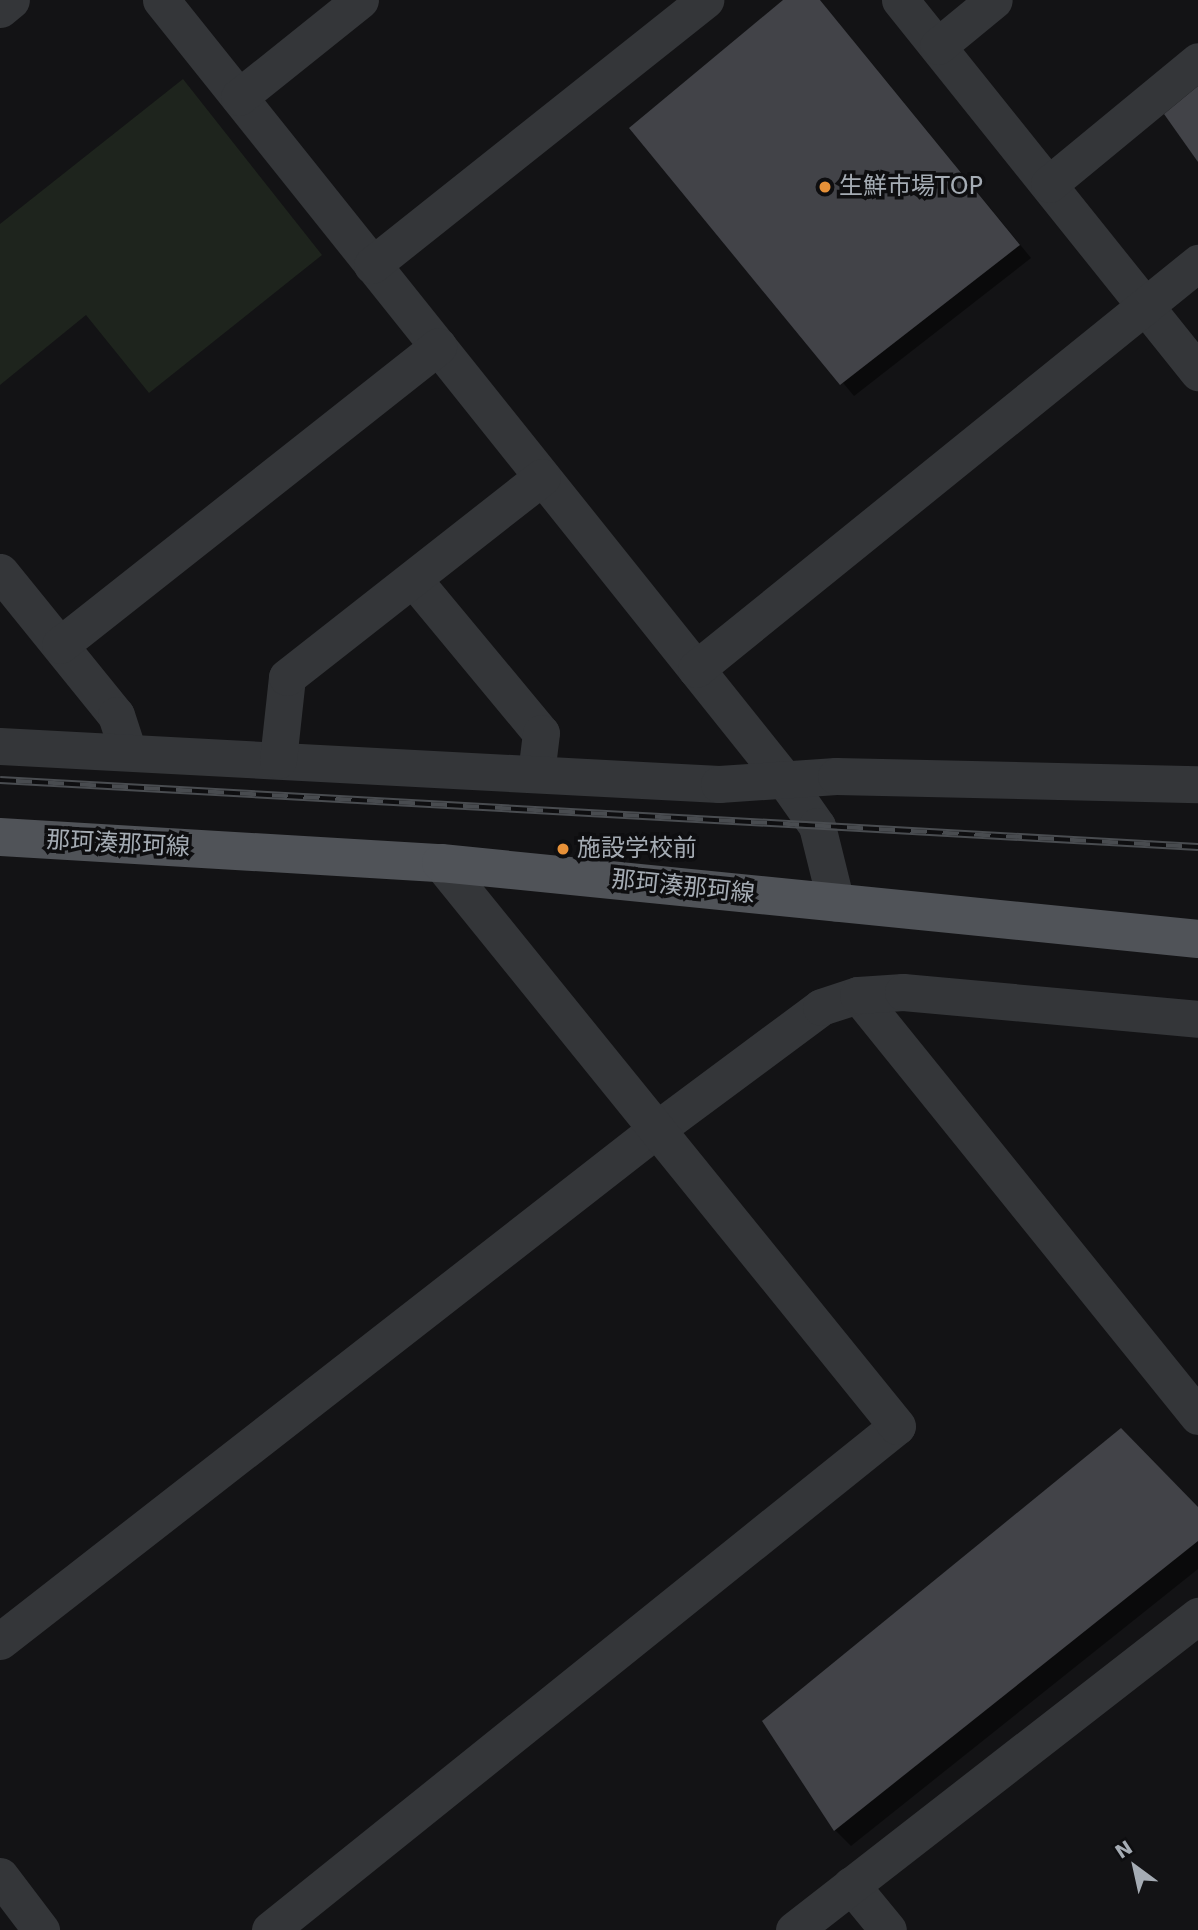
<!DOCTYPE html>
<html>
<head>
<meta charset="utf-8">
<style>
	body { margin:0 }
	#map { position:relative; width:1198px; height:1930px; overflow:hidden; background:#131315; font-family:"DejaVu Sans","Noto Sans JP",sans-serif }
	div>[style] { position:absolute }
	[style*='--x'] { left:calc(var(--x)*1px); top:calc(var(--y)*1px); width:calc(var(--w)*1px); rotate:calc(var(--a)*1deg) }
	.green>* { inset:0; background:#1e241d }
	.shadow>* { inset:0; background:#0007 }
	.building>* { inset:0; background:#424348 }
	.minor>* { height:37px; margin:-18.5px; padding:0 18.5px; transform-origin:18.5px; border-radius:18.5px; background:#343639 }
	.major>* { height:38px; margin:-19px; padding:0 19px; transform-origin:19px; border-radius:19px; background:#505358 }
	.rail>* { height:8px; margin-top:-4px; transform-origin:0; background:repeating-linear-gradient(90deg,#0e0e10 0 16px,#494c50 0 32px); box-sizing:border-box; border-block:2px solid #494c50 }
	.dots>* { width:19px; height:19px; translate:-50% -50%; box-sizing:border-box; border:4px solid #0e0e10; border-radius:50% }
	span { translate:-50% -50%; white-space:nowrap; text-align:center; line-height:1.15; -webkit-text-stroke:7px #0e0e10; paint-order:stroke }
	.poi-label { font-size:24px; color:#a5acb4 }
	.left { translate:0 -50%; text-align:left }
	.street-label { font-size:24px; color:#a5acb4 }
	.north { position:absolute; left:1100px; top:1832px; width:70px; height:70px; -webkit-text-stroke:5px #0e0e10; paint-order:stroke; rotate:327deg; font-size:19px; font-weight:700; line-height:28px; text-align:center; color:#a5acb4 }
	.north::after { content:''; display:block; margin:auto; width:24px; height:32px; background:#a5acb4; clip-path:polygon(50% 0,100% 100%,50% 72%,0 100%) }
</style>
</head>
<body>
<div id="map">
	<div class="green">
		<i style="clip-path:polygon(183px 79px,322px 255px,149px 393px,86px 315px,0 385px,0 224px)"></i>
	</div>
	<div class="shadow">
		<i style="clip-path:polygon(785px 0,820px 0,1031px 258px,854px 396px,632px 128px)"></i>
		<i style="clip-path:polygon(1198px 1510px,1198px 1569px,851px 1846px,835px 1830px,765px 1721px)"></i>
	</div>
	<div class="building">
		<i style="clip-path:polygon(783px 0,820px 0,1020px 245px,840px 385px,629px 128px)"></i>
		<i style="clip-path:polygon(1198px 86px,1198px 162px,1164px 114px)"></i>
		<i style="clip-path:polygon(1121px 1428px,1198px 1507px,1198px 1541px,834px 1831px,762px 1721px)"></i>
	</div>
	<div class="minor">
		<i style="--x:161;--y:0;--w:997;--a:51.35"></i>
		<i style="--x:784;--y:779;--w:57;--a:54.9"></i>
		<i style="--x:817;--y:826;--w:79;--a:76.1"></i>
		<i style="--x:900;--y:0;--w:477;--a:51.3"></i>
		<i style="--x:0;--y:9;--w:14;--a:-39"></i>
		<i style="--x:938;--y:46;--w:72;--a:-39.4"></i>
		<i style="--x:239;--y:97;--w:155;--a:-38.7"></i>
		<i style="--x:1049;--y:184;--w:193;--a:-39.5"></i>
		<i style="--x:372;--y:265;--w:426;--a:-38.5"></i>
		<i style="--x:0;--y:572;--w:184;--a:51"></i>
		<i style="--x:116;--y:715;--w:39;--a:72"></i>
		<i style="--x:413;--y:579;--w:200;--a:50.3"></i>
		<i style="--x:541;--y:733;--w:41;--a:97"></i>
		<i style="--x:60;--y:645;--w:482;--a:-38.3"></i>
		<i style="--x:696;--y:669;--w:646;--a:-38.96"></i>
		<i style="--x:0;--y:746;--w:720;--a:3.03"></i>
		<i style="--x:719;--y:784;--w:117;--a:-3.9"></i>
		<i style="--x:836;--y:776;--w:362;--a:1.3"></i>
		<i style="--x:278;--y:760;--w:83;--a:-83.8"></i>
		<i style="--x:287;--y:677;--w:324;--a:-38.1"></i>
		<i style="--x:858;--y:995;--w:541;--a:51.08"></i>
		<i style="--x:0;--y:1641;--w:833;--a:-37.93"></i>
		<i style="--x:657;--y:1129;--w:204;--a:-36.6"></i>
		<i style="--x:821;--y:1007;--w:39;--a:-18"></i>
		<i style="--x:858;--y:995;--w:45;--a:-3.8"></i>
		<i style="--x:903;--y:992;--w:296;--a:5.2"></i>
		<i style="--x:0;--y:1876;--w:68;--a:52.8"></i>
		<i style="--x:851;--y:1885;--w:58;--a:50.6"></i>
		<i style="--x:270;--y:1930;--w:804;--a:-38.79"></i>
		<i style="--x:897;--y:1426;--w:725;--a:-129.01"></i>
		<i style="--x:794;--y:1930;--w:512;--a:-37.86"></i>
	</div>
	<div class="major">
		<i style="--x:0;--y:837;--w:442;--a:3.4"></i>
		<i style="--x:441;--y:863;--w:761;--a:5.73"></i>
	</div>
	<div class="rail">
		<i style="--x:0;--y:780;--w:1200;--a:3.2"></i>
	</div>
	<div class="dots">
		<i style="left:825px;top:187px;background:#e79138"></i>
		<i style="left:563px;top:849px;background:#e79138"></i>
	</div>
	<div class="poi-label">
		<span class="left" style="left:839px;top:187px">生鮮市場TOP</span>
		<span class="left" style="left:577px;top:849px">施設学校前</span>
	</div>
	<div class="street-label">
		<span style="left:118px;top:844px;rotate:3deg">那珂湊那珂線</span>
		<span style="left:683px;top:887px;rotate:6deg">那珂湊那珂線</span>
	</div>
	<div class="north">N</div>
</div>
</body>
</html>
